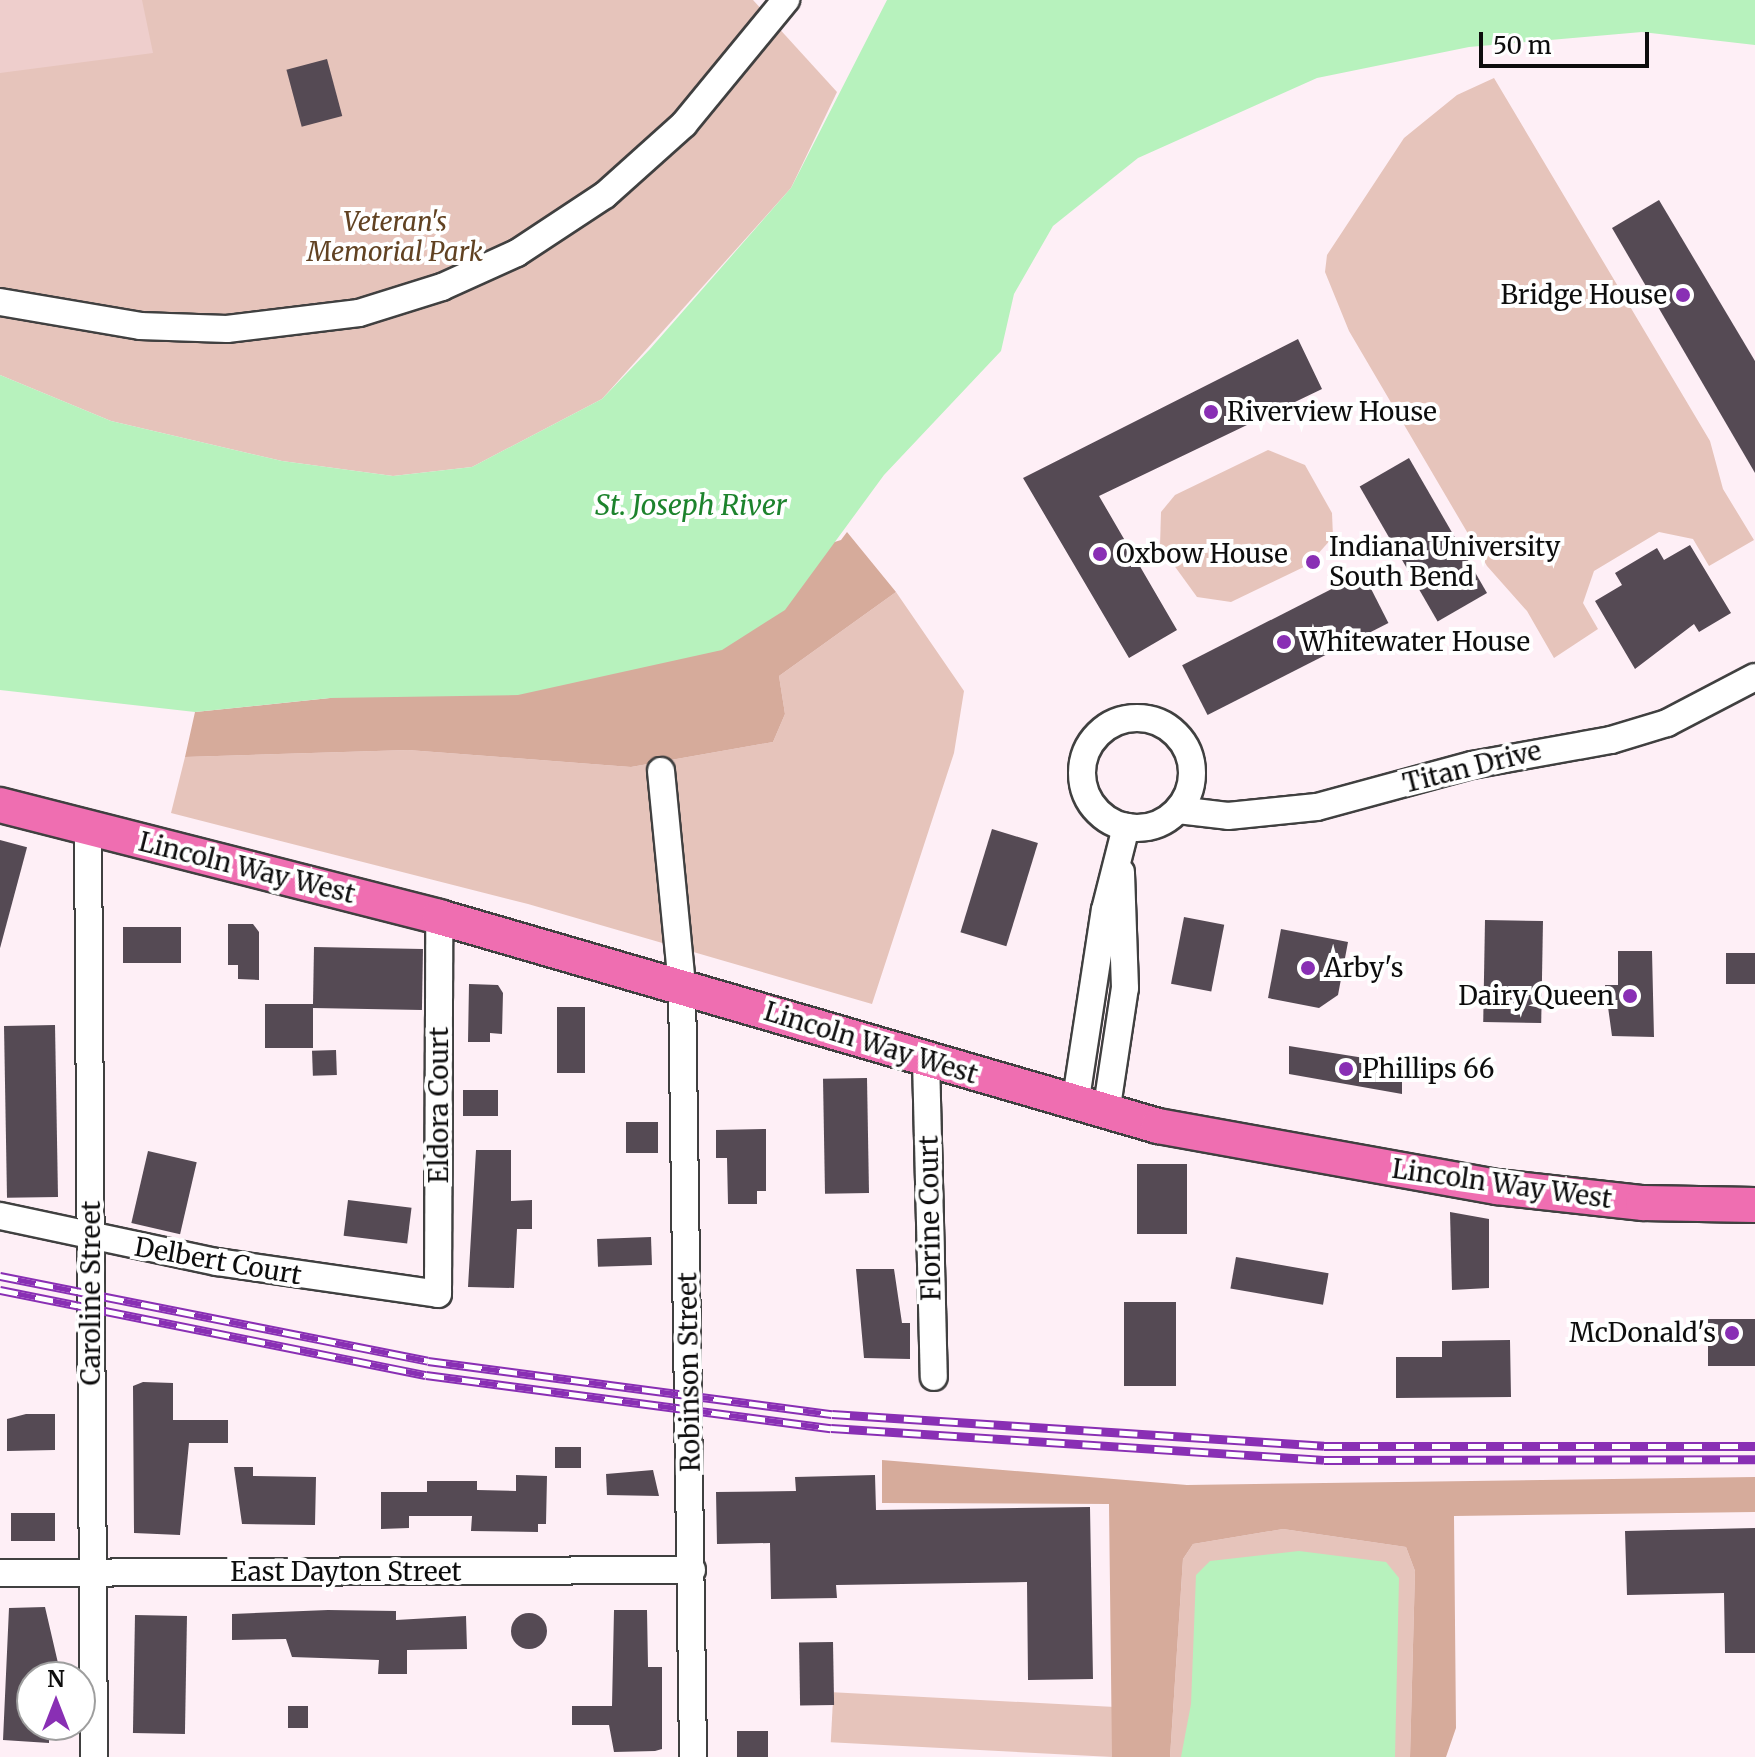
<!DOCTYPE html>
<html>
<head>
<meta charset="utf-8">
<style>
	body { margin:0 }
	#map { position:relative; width:1755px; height:1757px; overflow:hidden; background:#feeff6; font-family:Merriweather,serif }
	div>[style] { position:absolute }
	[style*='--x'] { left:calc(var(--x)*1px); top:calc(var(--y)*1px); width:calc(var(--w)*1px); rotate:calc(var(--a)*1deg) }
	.green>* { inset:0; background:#e6c4bb; transform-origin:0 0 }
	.forest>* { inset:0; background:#d6ab9b }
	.pitch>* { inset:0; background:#eececc }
	.water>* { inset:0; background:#b7f2bd }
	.building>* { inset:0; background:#554a54; transform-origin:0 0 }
	.round { border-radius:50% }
	.roads { filter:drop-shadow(2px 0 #404040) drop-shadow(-2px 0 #404040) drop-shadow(0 2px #404040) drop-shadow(0 -2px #404040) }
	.minor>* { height:26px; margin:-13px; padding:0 13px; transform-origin:13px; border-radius:13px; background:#fff }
	.minor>.ring { margin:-13px; padding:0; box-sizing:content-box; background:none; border:26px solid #fff; border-radius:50% }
	.major>* { height:34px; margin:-17px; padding:0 17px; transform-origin:17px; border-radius:17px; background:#ef6eb1 }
	.rail>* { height:9px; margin-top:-4.5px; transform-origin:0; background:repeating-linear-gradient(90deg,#fff 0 18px,#892fb4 0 36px); box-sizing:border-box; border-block:2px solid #892fb4 }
	.dots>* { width:22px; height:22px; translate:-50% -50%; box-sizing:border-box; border:4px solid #fff; border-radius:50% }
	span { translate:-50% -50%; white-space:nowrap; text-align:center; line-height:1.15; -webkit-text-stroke:8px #fff; paint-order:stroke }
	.park-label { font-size:26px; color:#614222; font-style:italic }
	.poi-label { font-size:26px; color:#0d0d0d }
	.right { translate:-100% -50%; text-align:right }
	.left { translate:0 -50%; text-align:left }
	.street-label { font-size:26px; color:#0d0d0d }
	.water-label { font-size:28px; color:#1d832d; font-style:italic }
	.north { position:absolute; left:16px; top:1661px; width:80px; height:80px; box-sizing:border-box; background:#fff; border:2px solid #9e9e9e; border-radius:50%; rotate:0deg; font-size:22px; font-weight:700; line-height:32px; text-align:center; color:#0d0d0d }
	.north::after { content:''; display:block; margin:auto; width:28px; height:36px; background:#892fb4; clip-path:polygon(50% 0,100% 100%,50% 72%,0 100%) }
	.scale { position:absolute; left:1479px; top:32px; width:170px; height:36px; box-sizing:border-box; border:4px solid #0d0d0d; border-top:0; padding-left:10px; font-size:24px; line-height:28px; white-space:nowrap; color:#0d0d0d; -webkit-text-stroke:6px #fff; paint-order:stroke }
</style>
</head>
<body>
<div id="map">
	<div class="green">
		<i style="clip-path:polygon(0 0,753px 0,837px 92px,791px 188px,602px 399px,472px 467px,393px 476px,282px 461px,111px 421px,0 375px)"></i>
		<i style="clip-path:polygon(1494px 78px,1710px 441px,1723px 489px,1754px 540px,1709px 566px,1693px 539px,1659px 532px,1594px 571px,1583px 603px,1598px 629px,1554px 658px,1527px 611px,1487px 566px,1349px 331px,1325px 272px,1327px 255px,1404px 138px,1457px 95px)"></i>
		<i style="clip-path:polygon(1268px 450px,1305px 465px,1332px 513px,1333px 537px,1308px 565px,1231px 602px,1197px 597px,1160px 546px,1161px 512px,1175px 495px)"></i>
		<i style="clip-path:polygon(896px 592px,964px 691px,954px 753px,872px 1004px,528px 904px,171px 813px,185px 757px,408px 750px,631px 767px,773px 742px,785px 714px,779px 676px)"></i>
		<i style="clip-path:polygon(1283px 1529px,1406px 1547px,1415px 1571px,1410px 1757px,1170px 1757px,1183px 1559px,1193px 1544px)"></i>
		<i style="left:1115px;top:1707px;width:50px;height:282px;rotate:93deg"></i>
	</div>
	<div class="forest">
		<i style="clip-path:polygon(847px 532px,896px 592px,779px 676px,785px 714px,773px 742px,631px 767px,408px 750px,185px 757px,195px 712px,330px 698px,841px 540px)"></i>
		<i style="clip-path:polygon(882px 1460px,1187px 1485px,1755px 1477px,1755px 1512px,1454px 1516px,1456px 1728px,1446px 1757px,1410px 1757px,1415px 1571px,1406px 1547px,1283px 1529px,1193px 1544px,1183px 1559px,1170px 1757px,1112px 1757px,1109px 1504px,882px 1503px)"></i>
	</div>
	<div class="pitch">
		<i style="clip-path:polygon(0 0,142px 0,153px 53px,0 73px)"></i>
	</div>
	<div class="water">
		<i style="clip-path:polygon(887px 0,1755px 0,1755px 45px,1642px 32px,1469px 47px,1317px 78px,1138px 158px,1053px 226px,1014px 294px,1001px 351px,884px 475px,785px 610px,722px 650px,518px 695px,330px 698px,195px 712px,0 690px,0 375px,111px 421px,282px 461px,393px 476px,472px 467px,602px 399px,650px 349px,791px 188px)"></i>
		<i style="clip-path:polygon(1299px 1551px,1386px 1562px,1399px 1578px,1395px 1757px,1181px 1757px,1191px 1704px,1196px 1575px,1210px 1561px)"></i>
	</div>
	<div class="building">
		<i style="left:327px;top:59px;width:59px;height:42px;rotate:75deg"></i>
		<i style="clip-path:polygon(1659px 200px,1755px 361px,1755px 473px,1612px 228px)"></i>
		<i style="clip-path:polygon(1298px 339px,1322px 389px,1099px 496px,1177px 630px,1129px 658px,1023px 478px)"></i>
		<i style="left:1409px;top:458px;width:156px;height:57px;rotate:60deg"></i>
		<i style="clip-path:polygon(1690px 545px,1731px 613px,1699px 632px,1694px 624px,1635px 669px,1595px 601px,1622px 585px,1615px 573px,1657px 548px,1664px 560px)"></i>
		<i style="left:1363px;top:573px;width:56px;height:203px;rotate:63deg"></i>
		<i style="left:992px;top:829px;width:48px;height:108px;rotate:17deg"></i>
		<i style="left:0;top:840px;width:28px;height:151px;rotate:15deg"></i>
		<i style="left:1184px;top:917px;width:41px;height:68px;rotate:11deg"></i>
		<i style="left:1485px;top:920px;width:58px;height:102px;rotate:1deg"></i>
		<i style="clip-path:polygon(228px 924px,253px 924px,259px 932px,259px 980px,238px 979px,238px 965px,228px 965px)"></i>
		<i style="left:123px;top:927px;width:58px;height:36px"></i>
		<i style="clip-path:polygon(1281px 929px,1348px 942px,1338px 995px,1319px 1008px,1268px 998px)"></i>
		<i style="left:314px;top:947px;width:109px;height:61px;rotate:1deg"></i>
		<i style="clip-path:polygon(1618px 951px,1652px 951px,1654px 1037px,1612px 1036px,1605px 985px,1618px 985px)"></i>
		<i style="left:1726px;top:953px;width:29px;height:31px"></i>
		<i style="clip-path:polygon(469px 984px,498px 985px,503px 993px,502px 1034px,490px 1033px,490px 1042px,468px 1042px)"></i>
		<i style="left:265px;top:1004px;width:48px;height:44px"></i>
		<i style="left:557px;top:1007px;width:28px;height:66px"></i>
		<i style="left:55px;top:1025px;width:172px;height:51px;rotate:89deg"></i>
		<i style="clip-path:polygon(1289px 1046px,1402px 1064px,1402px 1094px,1289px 1074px)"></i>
		<i style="left:336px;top:1050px;width:25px;height:24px;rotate:88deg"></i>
		<i style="left:867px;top:1078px;width:115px;height:44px;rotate:89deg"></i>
		<i style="left:463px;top:1090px;width:35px;height:26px"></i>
		<i style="left:658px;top:1122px;width:31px;height:32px;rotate:90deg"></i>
		<i style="clip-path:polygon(766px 1129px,766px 1191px,757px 1191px,757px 1204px,728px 1204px,727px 1158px,716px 1158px,716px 1130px)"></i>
		<i style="clip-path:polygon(476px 1150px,511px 1150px,511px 1201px,532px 1200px,532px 1229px,517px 1229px,514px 1288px,468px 1287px)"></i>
		<i style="left:148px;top:1151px;width:50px;height:74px;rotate:13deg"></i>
		<i style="left:1137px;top:1164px;width:50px;height:70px"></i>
		<i style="left:348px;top:1200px;width:64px;height:36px;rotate:7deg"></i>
		<i style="clip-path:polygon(1450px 1212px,1489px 1219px,1489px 1288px,1452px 1290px)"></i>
		<i style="left:651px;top:1237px;width:28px;height:54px;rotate:88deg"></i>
		<i style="left:1236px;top:1257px;width:94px;height:32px;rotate:10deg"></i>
		<i style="clip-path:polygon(856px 1269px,894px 1269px,902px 1323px,910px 1323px,910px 1359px,864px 1358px)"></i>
		<i style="left:1124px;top:1302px;width:52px;height:84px"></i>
		<i style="left:1755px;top:1319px;width:47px;height:47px;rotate:90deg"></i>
		<i style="clip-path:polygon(1510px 1340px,1511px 1397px,1396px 1398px,1396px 1357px,1442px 1357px,1442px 1341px)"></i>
		<i style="clip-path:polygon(143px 1382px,173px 1383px,173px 1420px,228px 1420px,228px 1443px,189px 1443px,180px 1535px,134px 1533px,133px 1386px)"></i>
		<i style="clip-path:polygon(26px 1414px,55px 1414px,55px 1450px,7px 1451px,7px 1419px)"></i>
		<i style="left:555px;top:1447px;width:26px;height:21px"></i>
		<i style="clip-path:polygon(234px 1467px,253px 1467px,253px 1476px,316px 1477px,315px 1525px,242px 1524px)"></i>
		<i style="clip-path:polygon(653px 1470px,659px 1496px,607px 1495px,606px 1474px)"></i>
		<i style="clip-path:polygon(516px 1475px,547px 1476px,546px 1524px,538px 1524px,538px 1532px,471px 1531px,472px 1516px,409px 1516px,409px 1528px,381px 1529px,381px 1492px,427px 1492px,427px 1481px,477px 1481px,477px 1490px,516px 1491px)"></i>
		<i style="clip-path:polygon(875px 1475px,876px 1510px,1090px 1507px,1093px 1679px,1028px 1680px,1027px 1582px,836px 1585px,837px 1598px,771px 1599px,770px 1543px,717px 1544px,716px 1492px,796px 1491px,795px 1477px)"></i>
		<i style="left:11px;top:1513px;width:44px;height:28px"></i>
		<i style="clip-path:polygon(1755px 1528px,1755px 1653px,1725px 1653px,1724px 1593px,1627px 1595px,1625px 1531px)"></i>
		<i style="clip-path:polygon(45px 1607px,61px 1676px,32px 1677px,32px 1725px,49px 1725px,49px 1743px,3px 1740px,9px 1608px)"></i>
		<i style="clip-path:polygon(328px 1610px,396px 1611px,396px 1620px,466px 1616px,467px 1649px,407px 1650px,407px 1674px,378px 1674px,379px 1660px,292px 1657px,286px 1639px,232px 1640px,232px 1614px)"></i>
		<i style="clip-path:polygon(614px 1610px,647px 1610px,648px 1667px,662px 1667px,662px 1749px,655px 1751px,614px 1752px,609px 1725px,572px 1725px,572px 1706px,612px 1706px)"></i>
		<i class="round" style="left:511px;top:1613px;width:36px;height:36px"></i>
		<i style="left:135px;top:1615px;width:52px;height:118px;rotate:1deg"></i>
		<i style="left:833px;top:1642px;width:63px;height:34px;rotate:89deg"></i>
		<i style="left:288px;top:1706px;width:20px;height:22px"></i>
		<i style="left:737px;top:1731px;width:31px;height:26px"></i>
	</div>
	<div class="roads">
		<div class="minor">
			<i style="--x:0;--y:302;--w:142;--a:9.7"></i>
			<i style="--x:140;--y:326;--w:87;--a:2"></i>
			<i style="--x:227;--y:329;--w:133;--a:-6.9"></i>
			<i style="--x:359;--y:313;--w:87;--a:-17.4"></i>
			<i style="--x:442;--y:287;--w:82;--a:-24.4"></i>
			<i style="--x:517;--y:253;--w:105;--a:-33.4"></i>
			<i style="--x:605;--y:195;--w:106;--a:-41.9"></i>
			<i style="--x:684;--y:124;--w:161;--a:-50.6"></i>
			<i class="ring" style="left:1082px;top:718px;width:84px;height:84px"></i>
			<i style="--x:661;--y:771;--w:216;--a:84.4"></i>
			<i style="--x:682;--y:986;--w:771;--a:89.18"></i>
			<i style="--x:1178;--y:810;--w:50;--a:6.8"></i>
			<i style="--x:1228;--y:816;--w:89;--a:-5.8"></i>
			<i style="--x:1317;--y:807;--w:161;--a:-15.2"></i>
			<i style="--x:1472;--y:765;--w:141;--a:-10.2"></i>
			<i style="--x:1611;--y:740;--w:59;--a:-16.9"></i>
			<i style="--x:1667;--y:723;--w:99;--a:-27.6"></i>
			<i style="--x:88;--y:828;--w:929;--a:89.63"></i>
			<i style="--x:926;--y:1059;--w:318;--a:88.6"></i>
			<i style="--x:1075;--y:1105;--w:197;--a:-81.3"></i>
			<i style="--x:1105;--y:910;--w:86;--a:-75.8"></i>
			<i style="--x:1106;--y:1113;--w:126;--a:-81.4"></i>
			<i style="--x:1125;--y:988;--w:116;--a:-92"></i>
			<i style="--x:0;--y:1216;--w:222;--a:12"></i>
			<i style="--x:217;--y:1262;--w:223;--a:8.2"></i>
			<i style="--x:438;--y:1294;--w:377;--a:-89.8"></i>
			<i style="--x:0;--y:1573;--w:692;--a:-0.25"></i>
		</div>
		<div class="major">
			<i style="--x:0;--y:805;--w:453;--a:14.3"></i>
			<i style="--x:439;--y:917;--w:749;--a:16.21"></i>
			<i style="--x:1158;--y:1126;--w:344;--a:10.2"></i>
			<i style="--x:1497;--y:1187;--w:147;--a:6.3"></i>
			<i style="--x:1643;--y:1203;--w:112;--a:1"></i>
		</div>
	</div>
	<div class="rail">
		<i style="--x:0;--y:1276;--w:436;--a:11.2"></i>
		<i style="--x:428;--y:1361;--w:407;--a:7.5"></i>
		<i style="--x:832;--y:1414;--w:493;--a:3.7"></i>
		<i style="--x:1324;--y:1446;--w:431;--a:0"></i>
		<i style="--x:0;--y:1290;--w:434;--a:11.3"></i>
		<i style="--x:426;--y:1375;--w:408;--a:7.5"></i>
		<i style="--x:831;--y:1428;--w:494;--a:3.7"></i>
		<i style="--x:1324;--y:1460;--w:431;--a:-0.1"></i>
	</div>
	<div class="dots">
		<i style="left:1683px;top:295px;background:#892fb4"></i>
		<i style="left:1211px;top:412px;background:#892fb4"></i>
		<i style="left:1100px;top:554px;background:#892fb4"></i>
		<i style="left:1313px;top:562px;background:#892fb4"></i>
		<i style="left:1284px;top:642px;background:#892fb4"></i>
		<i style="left:1308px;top:968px;background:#892fb4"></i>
		<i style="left:1630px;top:996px;background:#892fb4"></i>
		<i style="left:1346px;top:1069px;background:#892fb4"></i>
		<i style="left:1732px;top:1333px;background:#892fb4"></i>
	</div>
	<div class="park-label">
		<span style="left:395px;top:237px">Veteran's<br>Memorial Park</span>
	</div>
	<div class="poi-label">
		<span class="right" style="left:1667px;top:295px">Bridge House</span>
		<span class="left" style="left:1227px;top:412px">Riverview House</span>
		<span class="left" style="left:1329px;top:562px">Indiana University<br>South Bend</span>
		<span class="left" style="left:1116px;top:554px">Oxbow House</span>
		<span class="left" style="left:1300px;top:642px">Whitewater House</span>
		<span class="left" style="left:1324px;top:968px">Arby's</span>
		<span class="right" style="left:1614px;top:996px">Dairy Queen</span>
		<span class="left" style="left:1362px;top:1069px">Phillips 66</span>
		<span class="right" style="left:1716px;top:1333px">McDonald's</span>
	</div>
	<div class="street-label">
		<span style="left:1472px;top:767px;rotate:-14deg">Titan Drive</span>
		<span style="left:247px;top:868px;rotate:14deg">Lincoln Way West</span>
		<span style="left:871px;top:1043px;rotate:17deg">Lincoln Way West</span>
		<span style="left:439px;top:1105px;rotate:-90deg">Eldora Court</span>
		<span style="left:1502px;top:1184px;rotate:8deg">Lincoln Way West</span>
		<span style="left:930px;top:1218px;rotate:-91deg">Florine Court</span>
		<span style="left:218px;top:1261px;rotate:10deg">Delbert Court</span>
		<span style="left:91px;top:1293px;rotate:-90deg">Caroline Street</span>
		<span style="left:689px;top:1372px;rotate:-91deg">Robinson Street</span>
		<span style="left:346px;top:1572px">East Dayton Street</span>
	</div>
	<div class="water-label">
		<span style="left:691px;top:505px">St. Joseph River</span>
	</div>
	<div class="north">N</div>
	<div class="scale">50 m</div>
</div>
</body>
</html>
